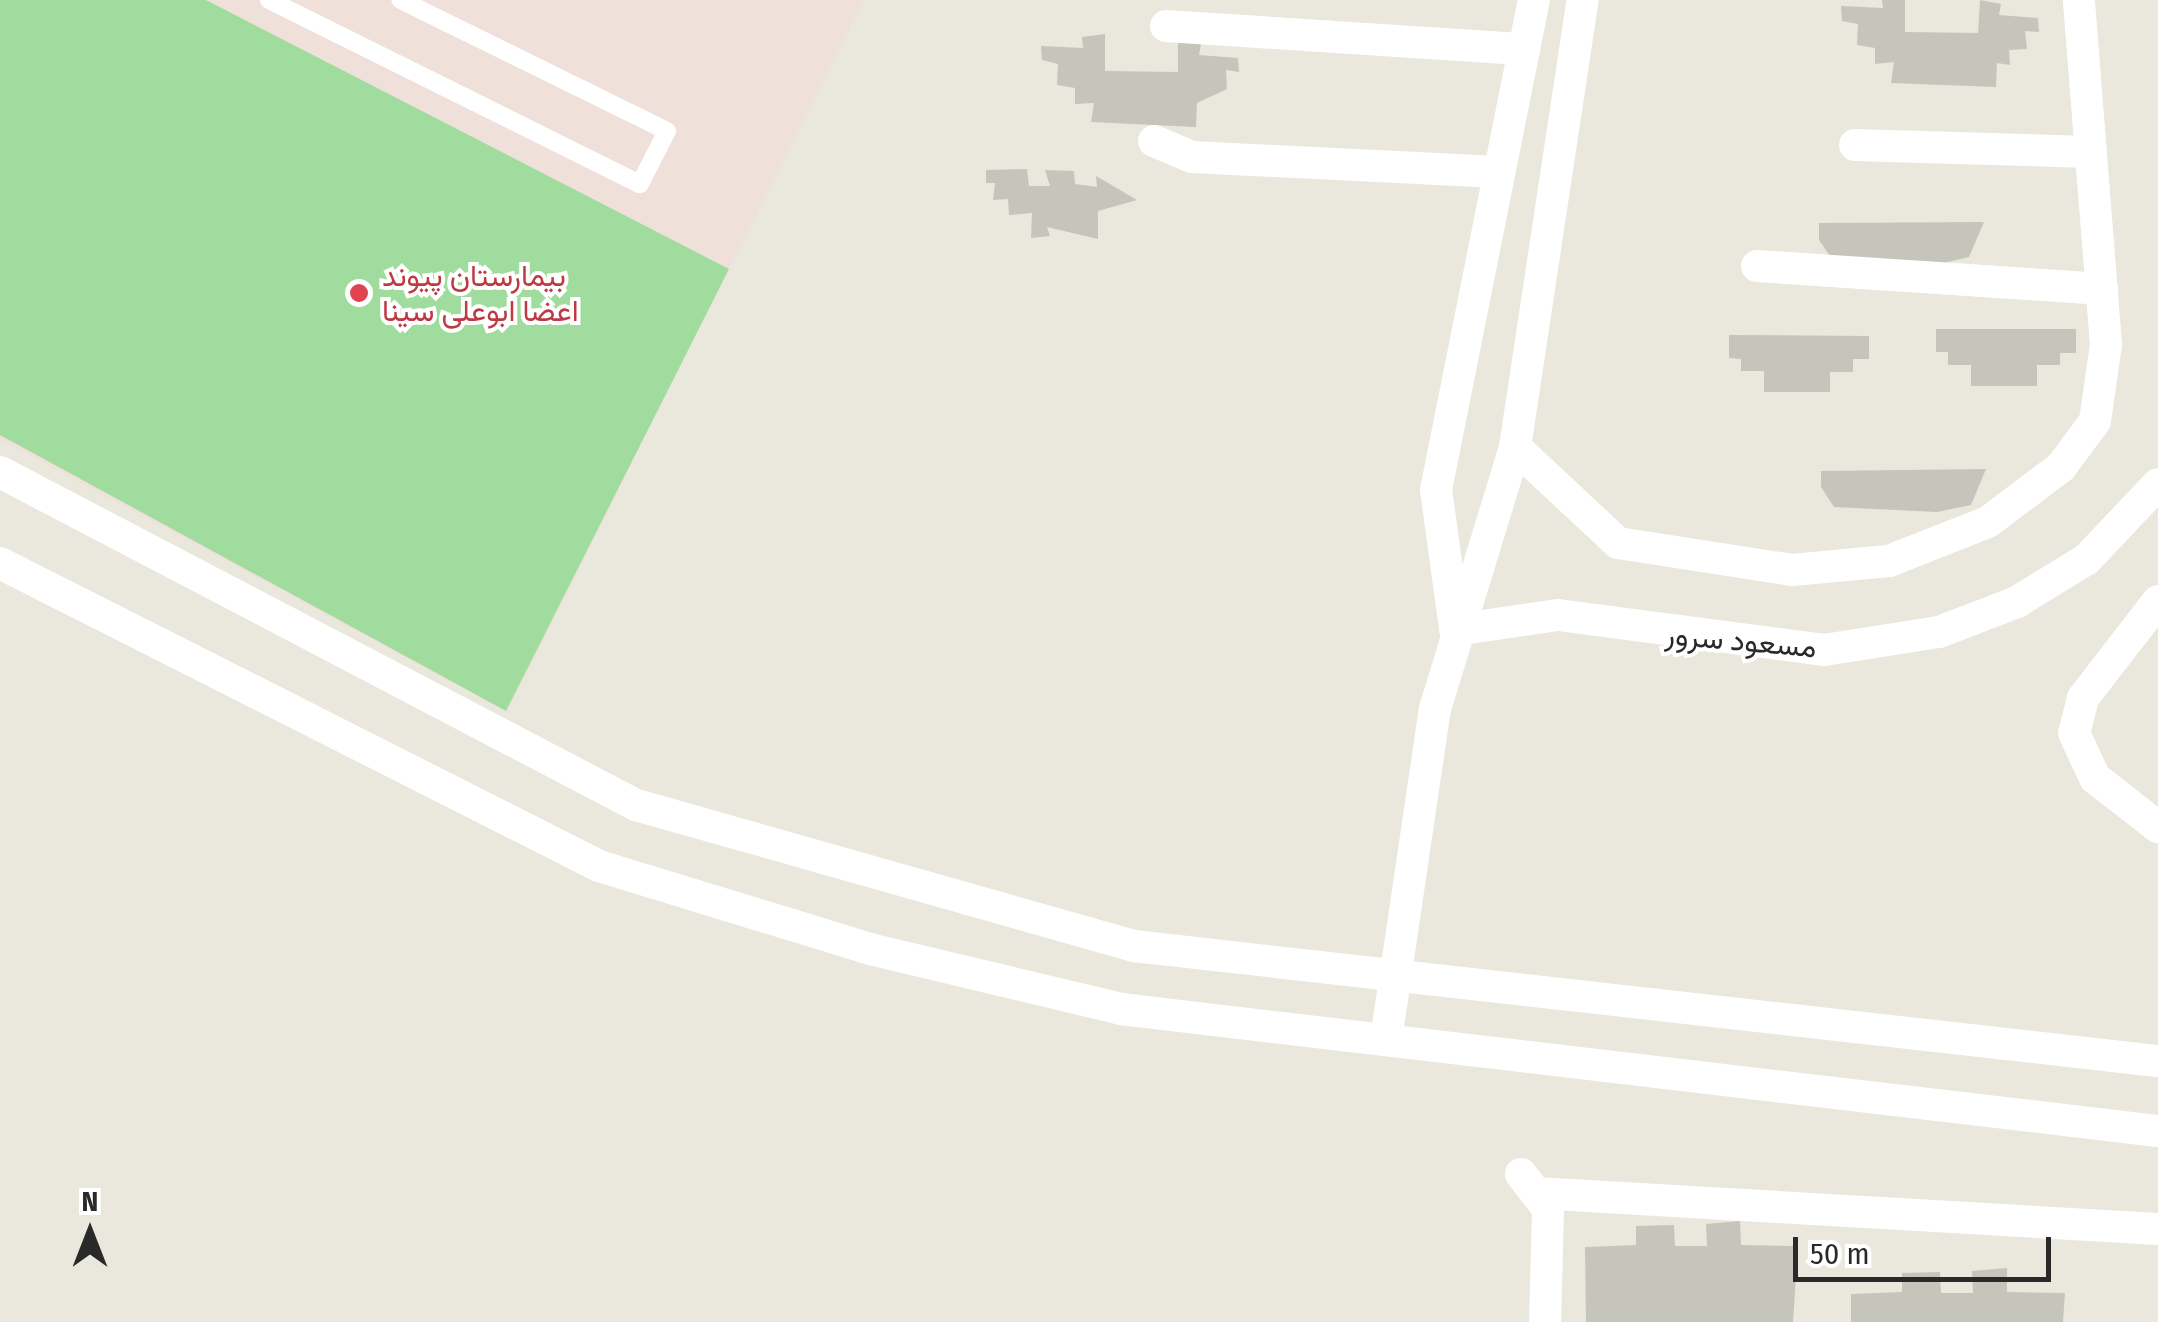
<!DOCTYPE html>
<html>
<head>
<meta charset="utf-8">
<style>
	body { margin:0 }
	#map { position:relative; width:2158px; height:1322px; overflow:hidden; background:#eae8dc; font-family:"Fira Sans Condensed",Vazirmatn,sans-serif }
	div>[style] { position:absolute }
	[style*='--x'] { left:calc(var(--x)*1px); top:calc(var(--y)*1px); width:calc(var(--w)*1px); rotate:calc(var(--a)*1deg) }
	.medical>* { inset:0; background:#f0e0da }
	.green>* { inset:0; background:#a0dc9d }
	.building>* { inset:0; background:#c6c5bb }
	.lane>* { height:18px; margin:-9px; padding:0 9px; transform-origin:9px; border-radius:9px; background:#fff }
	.street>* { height:32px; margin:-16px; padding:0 16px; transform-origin:16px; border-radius:16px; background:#fff }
	.dots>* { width:28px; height:28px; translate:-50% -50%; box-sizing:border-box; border:5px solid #fff; border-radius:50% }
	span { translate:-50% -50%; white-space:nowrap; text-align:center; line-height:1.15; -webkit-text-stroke:8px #fff; paint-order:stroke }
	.health-label { font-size:30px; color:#be3a42 }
	.left { translate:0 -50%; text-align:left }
	.street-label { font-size:30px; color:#292929 }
	.north { position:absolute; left:40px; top:1182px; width:100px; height:100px; -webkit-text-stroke:8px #fff; paint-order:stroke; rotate:0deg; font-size:28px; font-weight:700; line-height:40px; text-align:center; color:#292929 }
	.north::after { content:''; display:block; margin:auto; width:35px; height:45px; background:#292929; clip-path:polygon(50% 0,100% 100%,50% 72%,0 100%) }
	.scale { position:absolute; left:1793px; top:1237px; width:258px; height:45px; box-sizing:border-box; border:5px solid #292929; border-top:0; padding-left:12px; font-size:30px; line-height:35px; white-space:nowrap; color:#292929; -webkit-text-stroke:8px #fff; paint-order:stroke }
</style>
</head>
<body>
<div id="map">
	<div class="medical">
		<i style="clip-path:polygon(0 0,864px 0,507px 712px,0 439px)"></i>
	</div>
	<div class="green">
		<i style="clip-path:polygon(0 0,206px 0,729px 269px,506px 711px,0 435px)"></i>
	</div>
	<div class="building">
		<i style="clip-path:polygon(1882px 0,1905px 0,1905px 32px,1978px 33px,1980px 0,2001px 4px,1999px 15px,2038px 18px,2039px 32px,2025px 31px,2027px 49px,2009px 50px,2010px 65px,1997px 63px,1996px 87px,1891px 83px,1894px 62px,1875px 64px,1875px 48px,1857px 45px,1858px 24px,1842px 21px,1841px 6px,1883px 8px)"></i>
		<i style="clip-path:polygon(1105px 34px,1105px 71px,1178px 72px,1178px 40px,1201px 44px,1199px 55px,1238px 58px,1239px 72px,1226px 70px,1227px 89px,1197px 103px,1196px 127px,1091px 122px,1094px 103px,1075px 104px,1075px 88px,1057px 85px,1058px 64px,1042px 60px,1041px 46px,1083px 48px,1082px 37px)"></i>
		<i style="clip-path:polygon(1027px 169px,1029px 186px,1050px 186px,1045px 170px,1074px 171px,1075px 184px,1097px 187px,1096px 176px,1137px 200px,1098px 211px,1098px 239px,1047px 227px,1050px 236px,1031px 238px,1032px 213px,1009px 215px,1008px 199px,993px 200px,995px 183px,986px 183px,986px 170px)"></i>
		<i style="clip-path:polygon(1984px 222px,1969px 257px,1935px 265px,1832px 259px,1819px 240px,1819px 223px)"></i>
		<i style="clip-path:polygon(1936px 329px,2076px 329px,2076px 353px,2060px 353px,2060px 365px,2037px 365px,2037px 386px,1971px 386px,1971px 365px,1948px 365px,1948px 352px,1936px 352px)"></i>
		<i style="clip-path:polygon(1729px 335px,1869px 336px,1869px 359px,1853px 359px,1853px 372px,1830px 372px,1830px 392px,1764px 392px,1764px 371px,1741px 371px,1741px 359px,1729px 358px)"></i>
		<i style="clip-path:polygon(1986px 469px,1971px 505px,1937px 512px,1834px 507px,1821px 487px,1821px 471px)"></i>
		<i style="clip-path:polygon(1740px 1221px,1741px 1245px,1798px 1246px,1793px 1322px,1586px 1322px,1585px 1247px,1636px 1245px,1636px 1226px,1674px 1225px,1675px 1246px,1707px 1246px,1706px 1224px)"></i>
		<i style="clip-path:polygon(2007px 1268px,2007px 1292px,2065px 1293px,2063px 1322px,1851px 1322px,1851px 1294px,1902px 1292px,1902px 1273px,1940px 1272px,1941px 1293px,1973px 1293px,1972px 1271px)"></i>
	</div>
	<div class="lane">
		<i style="--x:269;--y:0;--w:414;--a:26.4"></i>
		<i style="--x:640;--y:184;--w:59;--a:-63"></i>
		<i style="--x:667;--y:131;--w:297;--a:-153.8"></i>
	</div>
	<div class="street">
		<i style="--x:1166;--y:26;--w:359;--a:3.7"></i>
		<i style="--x:1154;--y:141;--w:41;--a:22.8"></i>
		<i style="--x:1192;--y:157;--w:307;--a:2.8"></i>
		<i style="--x:1855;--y:145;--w:233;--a:1.7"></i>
		<i style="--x:1757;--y:266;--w:346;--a:3.8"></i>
		<i style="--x:1515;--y:447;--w:141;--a:43"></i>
		<i style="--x:1618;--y:543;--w:176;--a:8.8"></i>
		<i style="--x:1792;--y:570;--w:97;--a:-5.3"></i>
		<i style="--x:1889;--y:561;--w:106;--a:-21.5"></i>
		<i style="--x:1988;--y:522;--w:91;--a:-37"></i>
		<i style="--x:2061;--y:467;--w:57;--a:-53.5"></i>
		<i style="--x:2095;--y:421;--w:77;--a:-81.8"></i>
		<i style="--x:2106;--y:345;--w:346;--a:-94.5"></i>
		<i style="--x:0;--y:472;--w:718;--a:27.64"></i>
		<i style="--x:636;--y:805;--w:518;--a:15.81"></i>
		<i style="--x:1134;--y:946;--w:1030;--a:6.41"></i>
		<i style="--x:0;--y:563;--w:671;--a:26.83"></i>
		<i style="--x:599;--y:866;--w:288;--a:17"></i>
		<i style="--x:874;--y:950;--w:254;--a:13.4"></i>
		<i style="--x:1121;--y:1009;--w:1044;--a:6.71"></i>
		<i style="--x:2158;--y:601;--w:123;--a:127.7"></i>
		<i style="--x:2083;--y:698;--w:36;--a:104"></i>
		<i style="--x:2074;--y:733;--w:50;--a:65"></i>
		<i style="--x:2095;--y:778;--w:80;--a:37.9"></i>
		<i style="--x:1454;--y:621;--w:132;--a:-97.8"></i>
		<i style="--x:1436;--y:490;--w:500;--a:-78.7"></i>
		<i style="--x:1455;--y:630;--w:104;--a:-8.3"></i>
		<i style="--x:1558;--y:615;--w:268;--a:7.5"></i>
		<i style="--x:1824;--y:650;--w:116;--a:-8.9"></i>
		<i style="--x:1939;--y:632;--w:84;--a:-21"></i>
		<i style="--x:2017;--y:602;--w:82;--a:-31.6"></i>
		<i style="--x:2087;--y:559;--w:103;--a:-46.6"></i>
		<i style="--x:1386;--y:1040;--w:335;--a:-81.6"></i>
		<i style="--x:1435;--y:709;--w:274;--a:-73"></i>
		<i style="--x:1515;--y:447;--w:452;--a:-81.4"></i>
		<i style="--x:1521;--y:1174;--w:44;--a:52.4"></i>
		<i style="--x:1548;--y:1209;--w:113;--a:91.5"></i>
		<i style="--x:1536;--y:1193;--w:623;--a:3.31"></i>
	</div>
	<div class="dots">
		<i style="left:359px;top:293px;background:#e0444e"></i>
	</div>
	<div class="health-label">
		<span class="left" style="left:382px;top:293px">بیمارستان پیوند<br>اعضا ابوعلی سینا</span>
	</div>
	<div class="street-label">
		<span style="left:1741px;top:641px;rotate:5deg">مسعود سرور</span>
	</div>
	<div class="north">N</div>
	<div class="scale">50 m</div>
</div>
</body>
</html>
